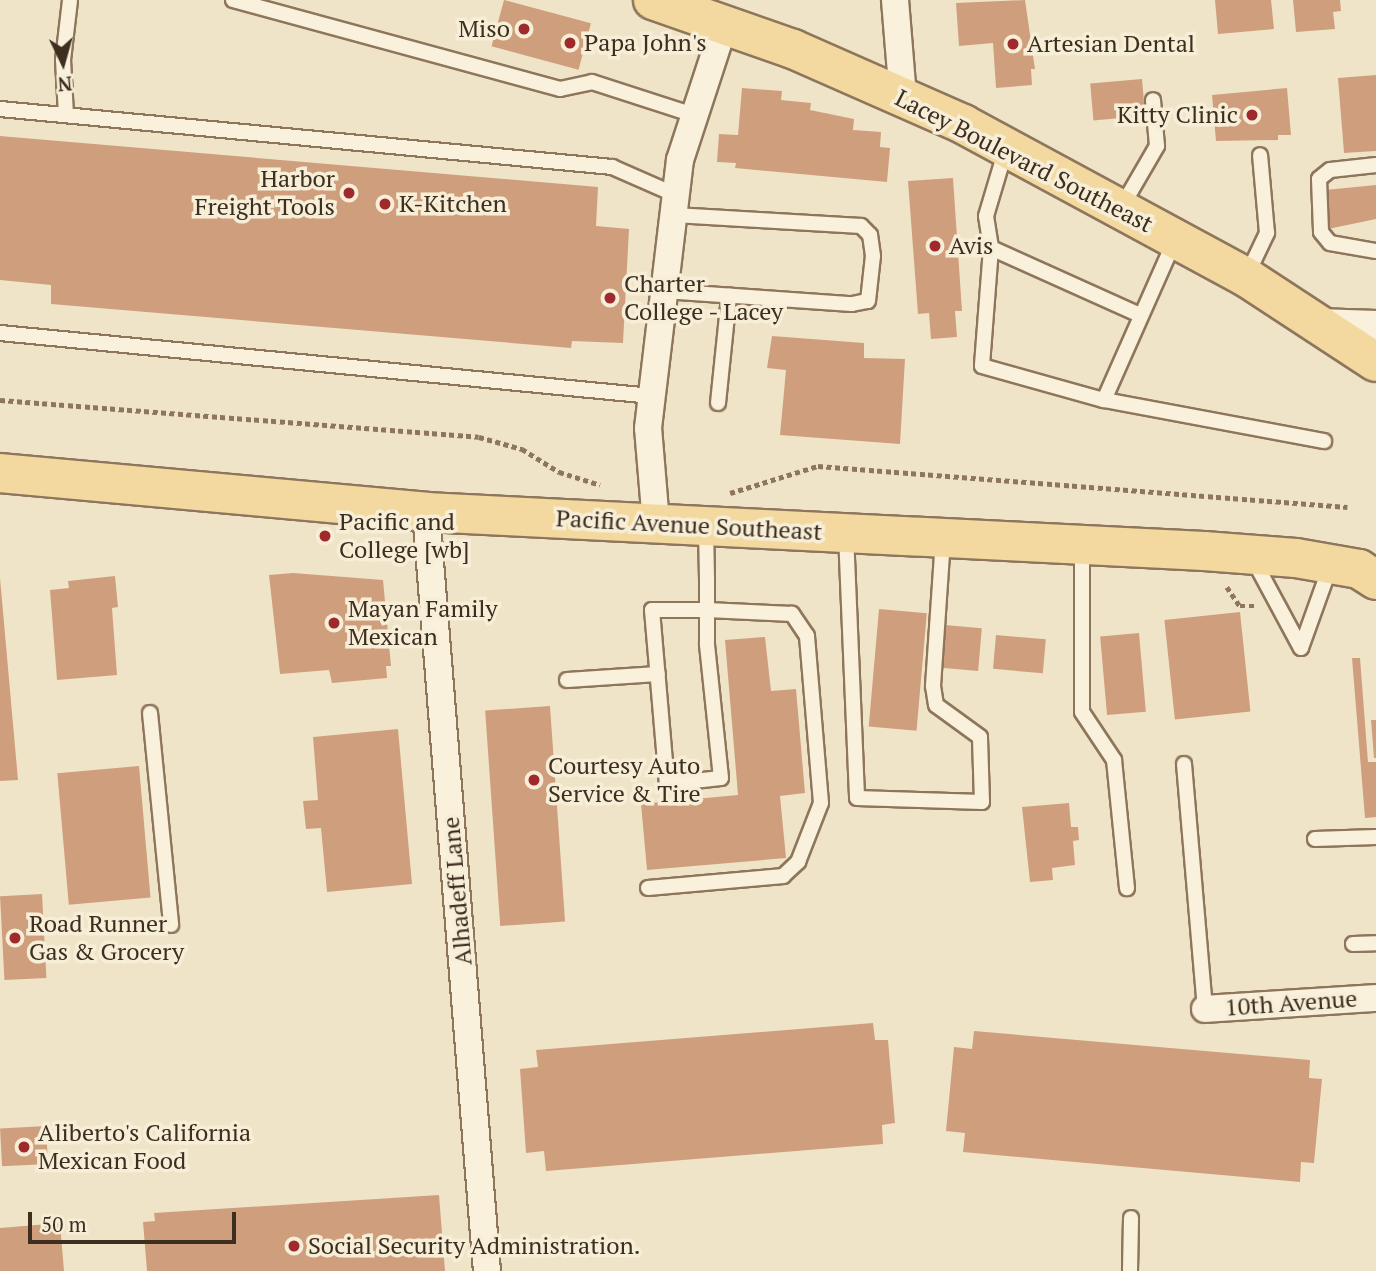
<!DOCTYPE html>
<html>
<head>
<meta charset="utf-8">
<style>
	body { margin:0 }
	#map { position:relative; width:1376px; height:1271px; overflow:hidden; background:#f0e4c8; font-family:"PT Serif",serif }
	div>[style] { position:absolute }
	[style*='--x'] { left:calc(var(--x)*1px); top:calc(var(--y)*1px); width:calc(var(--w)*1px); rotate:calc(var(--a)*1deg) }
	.building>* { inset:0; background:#cf9f7d; transform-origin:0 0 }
	.path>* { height:4.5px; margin-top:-2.25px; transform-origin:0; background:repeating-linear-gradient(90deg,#8d765c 0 5px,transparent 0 8.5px) }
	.roads { filter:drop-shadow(2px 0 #8d765c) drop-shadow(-2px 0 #8d765c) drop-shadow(0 2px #8d765c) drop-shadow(0 -2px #8d765c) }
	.service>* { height:14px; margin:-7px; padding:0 7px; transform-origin:7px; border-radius:7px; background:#faf1dc }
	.minor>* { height:26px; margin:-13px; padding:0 13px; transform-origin:13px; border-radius:13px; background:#faf1dc }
	.tertiary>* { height:33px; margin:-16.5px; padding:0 16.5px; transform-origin:16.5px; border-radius:16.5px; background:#faf1dc }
	.primary>* { height:38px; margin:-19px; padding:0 19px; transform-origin:19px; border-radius:19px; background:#f3d9a0 }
	.dots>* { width:19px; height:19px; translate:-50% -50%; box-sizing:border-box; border:4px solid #f7eed8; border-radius:50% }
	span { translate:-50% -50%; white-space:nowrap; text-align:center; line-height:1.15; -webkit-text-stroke:7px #f7eed8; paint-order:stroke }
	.poi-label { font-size:24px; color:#3d2e20 }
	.right { translate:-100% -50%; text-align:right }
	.left { translate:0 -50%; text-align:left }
	.street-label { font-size:24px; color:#3d2e20 }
	.north { position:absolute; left:28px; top:28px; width:70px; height:70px; -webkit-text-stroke:5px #f7eed8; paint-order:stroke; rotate:175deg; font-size:19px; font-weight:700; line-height:28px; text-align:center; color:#3d2e20 }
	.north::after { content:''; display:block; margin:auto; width:24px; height:32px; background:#3d2e20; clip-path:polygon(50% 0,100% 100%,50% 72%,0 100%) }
	.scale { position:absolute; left:28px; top:1212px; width:208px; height:32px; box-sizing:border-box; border:4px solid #3d2e20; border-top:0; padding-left:9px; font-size:21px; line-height:24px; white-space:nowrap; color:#3d2e20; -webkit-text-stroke:5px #f7eed8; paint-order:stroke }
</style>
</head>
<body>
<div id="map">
	<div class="building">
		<i style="left:504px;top:0;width:90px;height:48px;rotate:15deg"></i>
		<i style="clip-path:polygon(1025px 0,1035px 69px,1031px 69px,1032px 85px,996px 88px,993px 43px,959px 46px,956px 3px)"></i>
		<i style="clip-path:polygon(1215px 0,1271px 0,1274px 29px,1218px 34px)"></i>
		<i style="clip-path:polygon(1293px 0,1340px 0,1341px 11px,1333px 12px,1335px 29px,1296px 32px)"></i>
		<i style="clip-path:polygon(1376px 75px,1376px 151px,1344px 153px,1338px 78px)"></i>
		<i style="left:1142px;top:79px;width:37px;height:52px;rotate:85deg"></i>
		<i style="clip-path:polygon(742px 88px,782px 91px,781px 100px,811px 103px,810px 110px,854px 119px,853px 130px,881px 132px,880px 147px,890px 148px,887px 182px,735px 168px,736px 163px,717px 162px,719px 134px,738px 135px)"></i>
		<i style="clip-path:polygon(1287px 88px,1291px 135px,1278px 135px,1278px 140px,1216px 141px,1212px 95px)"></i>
		<i style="clip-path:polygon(0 136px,598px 187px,596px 226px,629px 229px,623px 343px,572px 341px,571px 348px,51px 304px,51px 285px,0 280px)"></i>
		<i style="clip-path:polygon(953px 178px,962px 311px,955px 311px,957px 337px,931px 339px,929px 313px,918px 314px,908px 181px)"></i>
		<i style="clip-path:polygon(1376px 185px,1376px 219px,1328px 229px,1325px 190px)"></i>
		<i style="clip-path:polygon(772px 336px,864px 343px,864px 358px,905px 359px,900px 444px,780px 435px,786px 370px,767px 368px)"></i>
		<i style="clip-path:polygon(293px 573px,383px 580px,391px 666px,386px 666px,387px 678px,332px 683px,329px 670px,280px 674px,269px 575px)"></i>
		<i style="clip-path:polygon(115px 576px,118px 607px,112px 608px,117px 675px,57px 680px,50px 590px,69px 588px,68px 581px)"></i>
		<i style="clip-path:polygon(0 578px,18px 780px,0 781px)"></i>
		<i style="left:879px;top:609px;width:48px;height:118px;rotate:5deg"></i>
		<i style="left:1240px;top:612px;width:100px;height:76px;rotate:84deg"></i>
		<i style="left:945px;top:625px;width:37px;height:43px;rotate:5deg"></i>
		<i style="left:1139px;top:633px;width:79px;height:39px;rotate:85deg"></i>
		<i style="left:996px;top:635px;width:50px;height:34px;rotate:5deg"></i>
		<i style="clip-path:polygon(765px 637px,771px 691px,796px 689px,805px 793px,780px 796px,786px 858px,647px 870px,641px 804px,738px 795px,725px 640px)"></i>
		<i style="clip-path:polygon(1352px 658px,1360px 658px,1368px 762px,1376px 762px,1376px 817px,1365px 818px)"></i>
		<i style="left:550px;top:706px;width:216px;height:65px;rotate:86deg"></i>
		<i style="clip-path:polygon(1371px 720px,1376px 720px,1376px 758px,1374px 758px)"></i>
		<i style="clip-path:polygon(398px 729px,412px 884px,327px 892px,321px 828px,306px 829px,303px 801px,318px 800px,313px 737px)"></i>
		<i style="left:139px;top:766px;width:132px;height:82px;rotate:85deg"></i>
		<i style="clip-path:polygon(1069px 803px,1071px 827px,1078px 827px,1079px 840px,1073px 841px,1075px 865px,1052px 868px,1053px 880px,1030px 882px,1022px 807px)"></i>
		<i style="left:42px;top:894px;width:84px;height:42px;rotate:87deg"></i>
		<i style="clip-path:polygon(873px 1023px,875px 1040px,888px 1040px,895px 1123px,882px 1125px,883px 1144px,546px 1171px,544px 1151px,526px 1153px,520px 1069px,538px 1067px,536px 1050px)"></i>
		<i style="clip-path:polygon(974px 1031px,1310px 1060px,1309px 1078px,1322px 1079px,1314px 1163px,1301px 1162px,1300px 1182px,963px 1152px,965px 1133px,946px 1131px,954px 1047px,972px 1049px)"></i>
		<i style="left:46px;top:1126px;width:38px;height:46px;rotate:87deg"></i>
		<i style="clip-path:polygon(439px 1195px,445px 1271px,147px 1271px,143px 1222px,155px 1221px,154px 1213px)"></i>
		<i style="clip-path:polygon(60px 1223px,64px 1271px,0 1271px,0 1228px)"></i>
	</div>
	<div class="path">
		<i style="--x:0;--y:400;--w:480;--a:4.4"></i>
		<i style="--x:479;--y:437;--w:45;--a:15.6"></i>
		<i style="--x:522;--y:449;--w:44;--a:31.9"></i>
		<i style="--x:559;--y:472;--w:43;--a:17.6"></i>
		<i style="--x:730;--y:493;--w:92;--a:-17.1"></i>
		<i style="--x:818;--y:466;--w:531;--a:4.43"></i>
		<i style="--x:1227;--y:587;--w:23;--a:56"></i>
		<i style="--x:1240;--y:606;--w:17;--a:0"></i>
	</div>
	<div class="roads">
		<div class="service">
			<i style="--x:233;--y:0;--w:339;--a:15.2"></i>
			<i style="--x:560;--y:89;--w:33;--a:-12"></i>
			<i style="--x:592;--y:82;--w:107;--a:17.9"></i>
			<i style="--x:0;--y:109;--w:615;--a:5.41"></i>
			<i style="--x:612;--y:167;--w:70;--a:23.6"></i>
			<i style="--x:66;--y:115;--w:55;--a:-93.1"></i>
			<i style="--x:63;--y:60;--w:60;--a:-83.3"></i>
			<i style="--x:1006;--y:149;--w:70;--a:106.6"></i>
			<i style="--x:986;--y:216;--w:32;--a:81"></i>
			<i style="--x:991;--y:248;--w:118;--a:94.4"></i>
			<i style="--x:982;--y:366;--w:127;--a:15.6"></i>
			<i style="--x:1104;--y:400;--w:224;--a:10.6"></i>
			<i style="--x:1376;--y:165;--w:46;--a:173.8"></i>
			<i style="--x:1330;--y:170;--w:14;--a:141"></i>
			<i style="--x:1319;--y:179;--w:53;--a:87.8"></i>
			<i style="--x:1321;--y:232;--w:14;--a:51"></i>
			<i style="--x:1330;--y:243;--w:47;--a:9.9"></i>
			<i style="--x:1121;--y:208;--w:72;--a:-59.9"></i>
			<i style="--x:1157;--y:146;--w:46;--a:-95"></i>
			<i style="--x:991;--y:248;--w:163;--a:24.2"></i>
			<i style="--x:1247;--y:275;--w:47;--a:-64.5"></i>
			<i style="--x:1267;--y:233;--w:78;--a:-95.1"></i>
			<i style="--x:664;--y:291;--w:188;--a:4"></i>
			<i style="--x:852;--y:304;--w:16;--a:-11"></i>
			<i style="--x:868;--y:301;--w:45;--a:-83.7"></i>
			<i style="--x:873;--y:256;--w:21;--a:-98"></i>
			<i style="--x:870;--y:235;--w:13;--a:-135"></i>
			<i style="--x:861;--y:226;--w:187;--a:-176.6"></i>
			<i style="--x:0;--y:333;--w:655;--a:5.52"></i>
			<i style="--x:1104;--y:400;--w:175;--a:-66.1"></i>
			<i style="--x:718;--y:403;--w:108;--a:-84.1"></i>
			<i style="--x:846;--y:534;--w:264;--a:87.6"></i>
			<i style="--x:857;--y:798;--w:125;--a:1.8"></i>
			<i style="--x:982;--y:802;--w:65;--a:-91.8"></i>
			<i style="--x:980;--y:737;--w:54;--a:-144"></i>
			<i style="--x:936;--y:705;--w:19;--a:-99"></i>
			<i style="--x:933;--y:686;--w:148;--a:-86.1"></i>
			<i style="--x:1082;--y:545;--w:167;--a:90"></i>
			<i style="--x:1082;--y:712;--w:58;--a:56.3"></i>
			<i style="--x:1114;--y:760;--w:129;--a:84.2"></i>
			<i style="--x:1253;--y:559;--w:101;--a:61.7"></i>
			<i style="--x:1301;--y:648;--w:86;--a:-70.3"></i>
			<i style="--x:567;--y:680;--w:91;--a:-3.8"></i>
			<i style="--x:150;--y:713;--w:213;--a:84.3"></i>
			<i style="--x:1184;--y:764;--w:246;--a:85.1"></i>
			<i style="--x:1315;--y:839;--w:61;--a:-1.9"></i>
			<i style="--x:648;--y:888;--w:136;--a:-5.1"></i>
			<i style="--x:783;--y:876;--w:21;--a:-43"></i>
			<i style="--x:798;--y:862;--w:63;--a:-68.7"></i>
			<i style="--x:821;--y:803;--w:168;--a:-94.8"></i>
			<i style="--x:807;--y:636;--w:27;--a:-124"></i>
			<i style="--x:792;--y:614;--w:85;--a:-177.3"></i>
			<i style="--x:707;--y:610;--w:55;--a:180"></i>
			<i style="--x:652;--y:610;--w:175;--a:85.1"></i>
			<i style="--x:667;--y:784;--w:54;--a:-6.3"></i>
			<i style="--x:721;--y:778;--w:135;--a:-96"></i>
			<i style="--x:707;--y:644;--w:65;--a:-90"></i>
			<i style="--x:707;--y:579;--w:52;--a:-91.1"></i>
			<i style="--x:1353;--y:944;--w:23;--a:-2"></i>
			<i style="--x:1130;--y:1271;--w:53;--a:-88.9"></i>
		</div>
		<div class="minor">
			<i style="--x:895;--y:0;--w:97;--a:85.3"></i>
			<i style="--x:426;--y:512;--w:761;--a:85.41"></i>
			<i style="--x:656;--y:523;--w:95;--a:-94.8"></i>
			<i style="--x:648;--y:428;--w:270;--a:-83.2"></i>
			<i style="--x:680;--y:160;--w:142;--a:-71.9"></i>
			<i style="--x:1205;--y:1009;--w:171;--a:-3.7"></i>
		</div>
		<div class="tertiary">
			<i style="--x:1316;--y:325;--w:60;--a:1.9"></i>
		</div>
		<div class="primary">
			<i style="--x:653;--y:0;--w:148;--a:19.3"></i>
			<i style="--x:793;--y:49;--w:186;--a:23.8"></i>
			<i style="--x:963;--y:124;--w:322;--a:28.4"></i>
			<i style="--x:1246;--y:277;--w:155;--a:33.2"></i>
			<i style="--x:0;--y:473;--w:428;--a:5.2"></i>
			<i style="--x:426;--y:512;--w:779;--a:2.87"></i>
			<i style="--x:1204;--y:551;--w:92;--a:4.4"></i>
			<i style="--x:1296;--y:558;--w:64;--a:9.9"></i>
			<i style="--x:1359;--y:569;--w:20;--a:33"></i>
		</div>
	</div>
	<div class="dots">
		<i style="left:524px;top:29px;background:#9e2a2b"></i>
		<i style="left:570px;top:43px;background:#9e2a2b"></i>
		<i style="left:1013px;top:44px;background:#9e2a2b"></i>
		<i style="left:1252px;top:115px;background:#9e2a2b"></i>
		<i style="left:349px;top:193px;background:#9e2a2b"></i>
		<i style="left:385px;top:204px;background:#9e2a2b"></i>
		<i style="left:935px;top:246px;background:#9e2a2b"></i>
		<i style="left:610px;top:298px;background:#9e2a2b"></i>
		<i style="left:325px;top:536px;background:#9e2a2b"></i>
		<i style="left:334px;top:623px;background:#9e2a2b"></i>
		<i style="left:534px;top:780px;background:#9e2a2b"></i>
		<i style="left:15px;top:938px;background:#9e2a2b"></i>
		<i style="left:24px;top:1147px;background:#9e2a2b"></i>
		<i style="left:294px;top:1246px;background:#9e2a2b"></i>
	</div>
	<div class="poi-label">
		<span class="right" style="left:510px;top:29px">Miso</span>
		<span class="left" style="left:584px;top:43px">Papa John's</span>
		<span class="left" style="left:1027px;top:44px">Artesian Dental</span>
		<span class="right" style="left:1238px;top:115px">Kitty Clinic</span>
		<span class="right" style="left:335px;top:193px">Harbor<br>Freight Tools</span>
		<span class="left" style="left:399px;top:204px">K-Kitchen</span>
		<span class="left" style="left:949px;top:246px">Avis</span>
		<span class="left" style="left:624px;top:298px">Charter<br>College - Lacey</span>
		<span class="left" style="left:339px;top:536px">Pacific and<br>College [wb]</span>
		<span class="left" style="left:348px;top:623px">Mayan Family<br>Mexican</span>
		<span class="left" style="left:548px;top:780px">Courtesy Auto<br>Service &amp; Tire</span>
		<span class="left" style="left:29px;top:938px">Road Runner<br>Gas &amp; Grocery</span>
		<span class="left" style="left:38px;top:1147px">Aliberto's California<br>Mexican Food</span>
		<span class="left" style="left:308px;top:1246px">Social Security Administration.</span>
	</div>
	<div class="street-label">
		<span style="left:1024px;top:161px;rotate:27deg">Lacey Boulevard Southeast</span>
		<span style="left:689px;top:525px;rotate:3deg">Pacific Avenue Southeast</span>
		<span style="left:457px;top:891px;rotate:-95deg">Alhadeff Lane</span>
		<span style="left:1291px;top:1003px;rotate:-4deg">10th Avenue</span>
	</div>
	<div class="north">N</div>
	<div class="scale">50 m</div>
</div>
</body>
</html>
